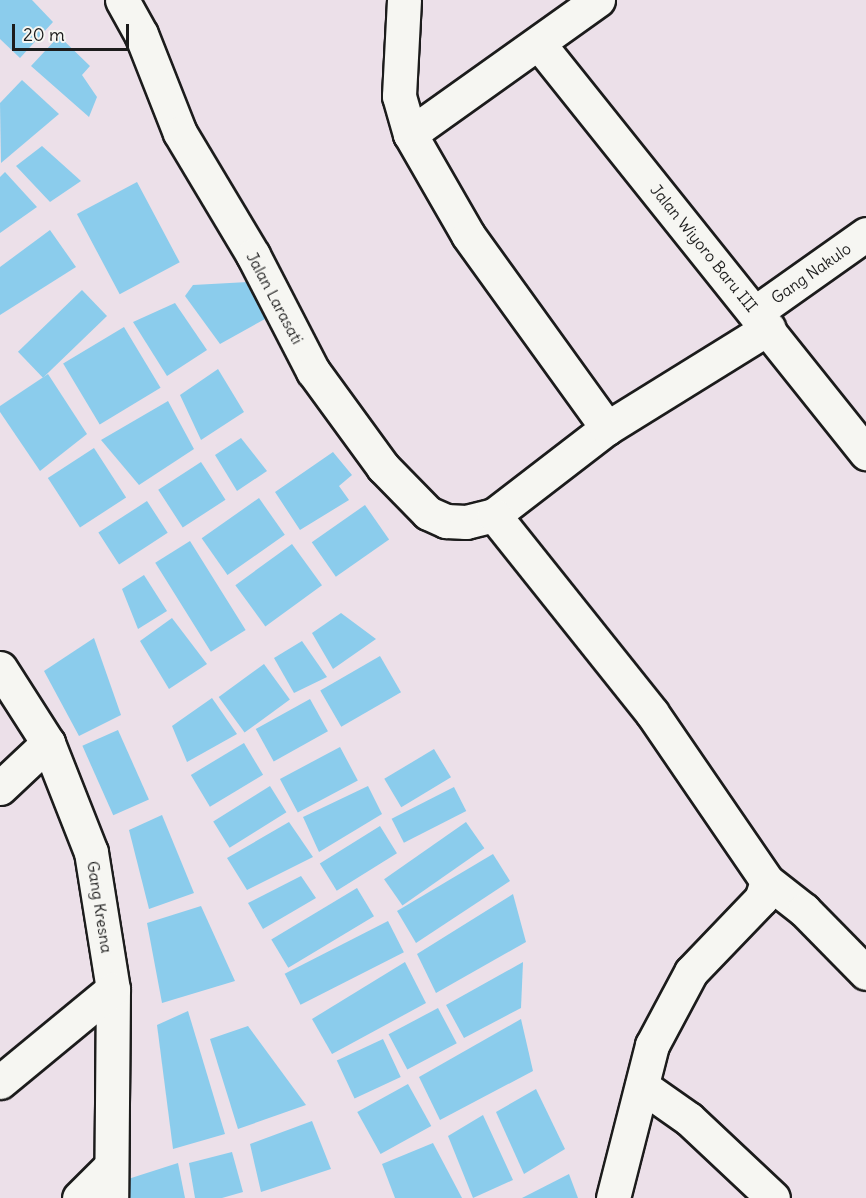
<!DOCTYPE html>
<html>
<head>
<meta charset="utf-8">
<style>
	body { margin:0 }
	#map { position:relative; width:866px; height:1198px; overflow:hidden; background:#ece0e9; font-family:Delius,sans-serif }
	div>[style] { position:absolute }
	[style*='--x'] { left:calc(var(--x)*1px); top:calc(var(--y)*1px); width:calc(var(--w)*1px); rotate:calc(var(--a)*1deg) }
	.water>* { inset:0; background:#8bccec; transform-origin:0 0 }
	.roads { filter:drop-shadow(2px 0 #1c1c1c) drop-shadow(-2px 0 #1c1c1c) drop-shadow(0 2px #1c1c1c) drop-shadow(0 -2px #1c1c1c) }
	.minor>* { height:33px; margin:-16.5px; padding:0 16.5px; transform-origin:16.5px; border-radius:16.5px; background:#f6f6f2 }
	span { translate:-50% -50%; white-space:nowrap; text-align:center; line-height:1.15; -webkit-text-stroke:4.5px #f6f6f2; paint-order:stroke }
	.street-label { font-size:16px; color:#1c1c1c }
	.scale { position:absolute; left:12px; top:24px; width:117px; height:27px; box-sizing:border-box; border:3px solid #1c1c1c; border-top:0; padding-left:8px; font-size:18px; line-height:21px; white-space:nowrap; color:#1c1c1c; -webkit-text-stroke:4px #f6f6f2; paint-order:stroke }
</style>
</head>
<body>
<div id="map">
	<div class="water">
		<i style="clip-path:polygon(0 0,32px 0,53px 22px,20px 58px,0 39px)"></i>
		<i style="clip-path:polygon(59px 36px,90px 66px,82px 75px,97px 97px,89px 117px,31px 66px)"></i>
		<i style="clip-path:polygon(22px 80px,59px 114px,1px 163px,0 103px)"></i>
		<i style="clip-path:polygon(42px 146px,81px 181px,50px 202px,16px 166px)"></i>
		<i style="clip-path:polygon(5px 172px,37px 207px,0 233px,0 177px)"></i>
		<i style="left:137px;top:182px;width:91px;height:68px;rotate:62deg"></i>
		<i style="clip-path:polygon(50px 230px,76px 267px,0 315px,0 267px)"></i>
		<i style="clip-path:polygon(248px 282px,265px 319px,220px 344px,185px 296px,193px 285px)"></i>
		<i style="left:82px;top:290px;width:36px;height:89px;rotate:46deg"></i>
		<i style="clip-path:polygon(175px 303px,207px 350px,167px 376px,133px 322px)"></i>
		<i style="left:124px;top:327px;width:71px;height:71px;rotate:59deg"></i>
		<i style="clip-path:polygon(218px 369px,244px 412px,201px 440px,180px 395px)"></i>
		<i style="clip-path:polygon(48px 374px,87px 434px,40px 471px,0 412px,0 406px)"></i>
		<i style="clip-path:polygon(168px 401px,194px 449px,139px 485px,101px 440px)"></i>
		<i style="clip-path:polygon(241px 438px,267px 471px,237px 491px,215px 455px)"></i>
		<i style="left:94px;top:448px;width:59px;height:55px;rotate:57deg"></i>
		<i style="clip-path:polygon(333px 452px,352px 475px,339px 486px,349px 500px,300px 530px,275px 492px)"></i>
		<i style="left:201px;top:462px;width:45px;height:51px;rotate:57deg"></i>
		<i style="left:259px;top:498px;width:45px;height:70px;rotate:55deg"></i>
		<i style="left:147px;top:501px;width:38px;height:58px;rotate:57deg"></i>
		<i style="left:365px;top:505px;width:42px;height:65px;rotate:55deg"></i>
		<i style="left:190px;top:541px;width:105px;height:41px;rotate:58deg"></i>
		<i style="left:292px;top:544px;width:51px;height:70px;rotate:54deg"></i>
		<i style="clip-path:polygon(144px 575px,167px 611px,138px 629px,122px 589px)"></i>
		<i style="clip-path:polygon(341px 613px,376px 639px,333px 669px,312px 633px)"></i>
		<i style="clip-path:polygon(172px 618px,207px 664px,169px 689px,140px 641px)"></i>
		<i style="clip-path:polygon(94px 638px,121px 715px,79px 736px,44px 671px)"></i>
		<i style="clip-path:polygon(302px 641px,327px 677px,294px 693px,274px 658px)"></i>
		<i style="left:380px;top:656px;width:42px;height:69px;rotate:60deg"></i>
		<i style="left:264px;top:664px;width:44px;height:56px;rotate:54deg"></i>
		<i style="clip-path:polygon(212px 698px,237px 734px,187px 762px,172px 726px)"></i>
		<i style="left:310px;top:699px;width:37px;height:62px;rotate:61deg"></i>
		<i style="left:118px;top:730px;width:76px;height:39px;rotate:66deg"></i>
		<i style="left:244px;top:743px;width:37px;height:62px;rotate:59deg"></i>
		<i style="left:340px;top:747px;width:38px;height:68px;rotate:62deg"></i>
		<i style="left:434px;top:749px;width:33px;height:58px;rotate:59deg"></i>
		<i style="left:270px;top:786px;width:31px;height:67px;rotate:58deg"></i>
		<i style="clip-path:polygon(368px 786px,382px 814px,319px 852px,303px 817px)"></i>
		<i style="left:454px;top:787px;width:27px;height:70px;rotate:63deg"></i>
		<i style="clip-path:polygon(162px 815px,194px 893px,149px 909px,129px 830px)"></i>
		<i style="clip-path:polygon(289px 822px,313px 857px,247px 890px,227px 858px)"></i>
		<i style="left:466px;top:822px;width:32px;height:100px;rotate:55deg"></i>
		<i style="left:380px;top:826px;width:32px;height:71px;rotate:58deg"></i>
		<i style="clip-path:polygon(493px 854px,510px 881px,416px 943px,397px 911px)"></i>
		<i style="clip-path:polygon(301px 876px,316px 898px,263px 929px,248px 903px)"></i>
		<i style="left:357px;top:888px;width:33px;height:100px;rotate:59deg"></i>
		<i style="clip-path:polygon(513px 894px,526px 942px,436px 993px,417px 954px)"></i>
		<i style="clip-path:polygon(201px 906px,235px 981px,162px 1003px,147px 923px)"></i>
		<i style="left:388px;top:921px;width:35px;height:116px;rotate:63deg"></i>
		<i style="clip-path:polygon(405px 962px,426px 1003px,332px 1054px,312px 1019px)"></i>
		<i style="clip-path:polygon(523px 962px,521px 1008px,464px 1038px,446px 1005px)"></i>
		<i style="left:438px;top:1008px;width:40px;height:56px;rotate:62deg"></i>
		<i style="clip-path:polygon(188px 1011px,225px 1134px,173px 1149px,157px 1025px)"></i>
		<i style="clip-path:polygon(521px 1019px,533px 1071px,440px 1120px,419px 1077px)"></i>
		<i style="clip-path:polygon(248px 1026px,306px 1105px,238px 1129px,210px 1039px)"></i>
		<i style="left:383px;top:1039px;width:42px;height:51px;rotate:65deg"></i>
		<i style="left:408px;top:1084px;width:48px;height:58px;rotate:61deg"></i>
		<i style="clip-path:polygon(536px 1089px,565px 1149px,524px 1174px,496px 1112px)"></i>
		<i style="clip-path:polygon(483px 1115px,513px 1180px,473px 1198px,448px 1136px)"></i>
		<i style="clip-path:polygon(312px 1121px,331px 1169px,261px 1192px,250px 1144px)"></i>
		<i style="clip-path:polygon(433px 1143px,462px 1198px,395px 1198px,382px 1164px)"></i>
		<i style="clip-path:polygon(232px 1152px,243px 1192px,222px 1198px,195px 1198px,189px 1163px)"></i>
		<i style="clip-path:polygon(178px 1163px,185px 1198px,130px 1198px,125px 1180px)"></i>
		<i style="clip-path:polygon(569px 1174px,578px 1198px,522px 1198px)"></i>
	</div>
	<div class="roads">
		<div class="minor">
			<i style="--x:122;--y:0;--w:39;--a:61"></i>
			<i style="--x:141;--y:34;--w:106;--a:68.5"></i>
			<i style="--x:180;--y:133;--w:142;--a:59.1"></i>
			<i style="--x:253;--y:255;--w:131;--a:62.7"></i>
			<i style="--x:313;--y:371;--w:119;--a:53.9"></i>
			<i style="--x:383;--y:467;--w:64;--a:45.6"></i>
			<i style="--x:428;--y:513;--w:20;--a:24"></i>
			<i style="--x:446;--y:521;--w:20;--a:3"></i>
			<i style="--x:466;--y:522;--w:29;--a:-14"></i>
			<i style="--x:494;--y:515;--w:143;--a:-37.6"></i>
			<i style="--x:607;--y:428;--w:190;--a:-31.8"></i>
			<i style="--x:404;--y:0;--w:96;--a:93"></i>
			<i style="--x:399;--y:96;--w:40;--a:74"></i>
			<i style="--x:410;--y:134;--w:116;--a:60.1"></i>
			<i style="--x:468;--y:235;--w:238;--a:54.2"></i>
			<i style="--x:539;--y:44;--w:524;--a:51.36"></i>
			<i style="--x:410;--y:134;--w:231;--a:-35.5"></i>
			<i style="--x:756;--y:312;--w:135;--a:-35.3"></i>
			<i style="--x:494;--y:515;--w:253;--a:51.4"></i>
			<i style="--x:652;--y:713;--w:204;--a:55.6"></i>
			<i style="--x:767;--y:881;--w:19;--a:108"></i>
			<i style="--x:761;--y:899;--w:101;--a:133.8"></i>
			<i style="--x:691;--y:972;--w:83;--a:118.1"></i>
			<i style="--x:652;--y:1045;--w:158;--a:104.3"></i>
			<i style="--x:0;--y:668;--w:89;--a:57.4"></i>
			<i style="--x:48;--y:743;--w:117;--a:68.5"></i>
			<i style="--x:91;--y:852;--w:139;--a:80.9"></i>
			<i style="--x:113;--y:989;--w:209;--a:90.5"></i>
			<i style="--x:0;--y:788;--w:66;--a:-43.2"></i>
			<i style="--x:767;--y:881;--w:47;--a:38.1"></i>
			<i style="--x:804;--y:910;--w:88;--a:45.5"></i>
			<i style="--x:0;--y:1082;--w:146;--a:-39.5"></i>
			<i style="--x:642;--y:1086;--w:57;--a:35.1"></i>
			<i style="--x:689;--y:1119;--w:115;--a:43.2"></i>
			<i style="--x:79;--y:1198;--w:44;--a:-45"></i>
		</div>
	</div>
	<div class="street-label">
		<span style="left:704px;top:248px;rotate:51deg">Jalan Wiyoro Baru III</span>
		<span style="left:811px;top:273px;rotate:-35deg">Gang Nakulo</span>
		<span style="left:275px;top:298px;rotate:62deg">Jalan Larasati</span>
		<span style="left:100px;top:907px;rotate:81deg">Gang Kresna</span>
	</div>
	<div class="scale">20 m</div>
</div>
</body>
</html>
